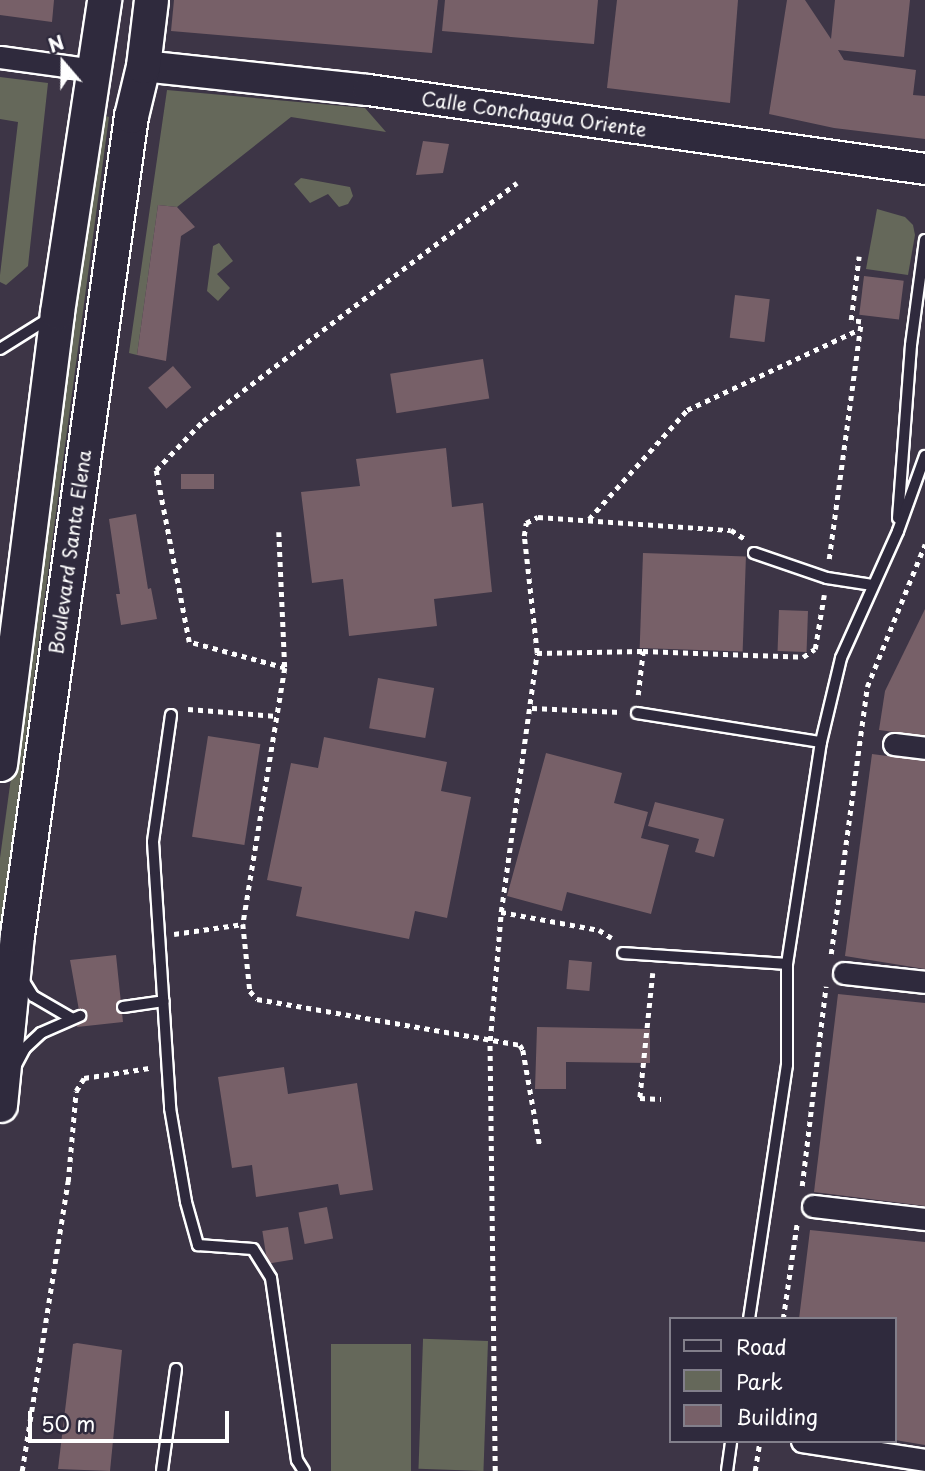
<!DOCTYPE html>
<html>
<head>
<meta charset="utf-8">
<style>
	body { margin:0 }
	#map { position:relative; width:925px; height:1471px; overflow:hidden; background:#3d3546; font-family:"Playpen Sans",sans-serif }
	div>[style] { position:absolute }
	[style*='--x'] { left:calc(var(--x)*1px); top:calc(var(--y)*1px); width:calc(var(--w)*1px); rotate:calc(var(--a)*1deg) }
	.green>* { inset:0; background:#65685a; transform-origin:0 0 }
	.building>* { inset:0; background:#776068; transform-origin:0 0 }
	.path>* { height:4.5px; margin-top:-2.25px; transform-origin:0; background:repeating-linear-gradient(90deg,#fff 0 5px,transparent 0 10px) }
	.roads { filter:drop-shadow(2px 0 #fff) drop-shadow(-2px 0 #fff) drop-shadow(0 2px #fff) drop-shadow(0 -2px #fff) }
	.lane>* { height:10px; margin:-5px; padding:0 5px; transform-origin:5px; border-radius:5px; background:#2f2a3d }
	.street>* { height:21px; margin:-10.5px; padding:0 10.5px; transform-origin:10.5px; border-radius:10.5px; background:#2f2a3d }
	.secondary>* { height:30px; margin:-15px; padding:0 15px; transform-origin:15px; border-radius:15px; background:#2f2a3d }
	.primary>* { height:33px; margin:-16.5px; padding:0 16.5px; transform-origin:16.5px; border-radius:16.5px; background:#2f2a3d }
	span { translate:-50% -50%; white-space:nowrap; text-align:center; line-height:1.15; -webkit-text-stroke:6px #2f2a3d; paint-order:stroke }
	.street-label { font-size:19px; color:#fff }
	.legend { position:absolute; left:669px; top:1317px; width:228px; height:126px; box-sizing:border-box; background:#2f2a3d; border:2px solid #827f8b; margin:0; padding:9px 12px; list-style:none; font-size:21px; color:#fff }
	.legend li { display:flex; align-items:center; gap:14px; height:35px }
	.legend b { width:35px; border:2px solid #827f8b }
	.north { position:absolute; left:28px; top:28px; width:70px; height:70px; -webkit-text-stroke:5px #2f2a3d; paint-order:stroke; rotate:340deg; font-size:19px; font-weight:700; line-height:28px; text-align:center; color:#fff }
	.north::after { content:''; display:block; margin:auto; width:24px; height:32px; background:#fff; clip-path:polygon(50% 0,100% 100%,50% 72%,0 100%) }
	.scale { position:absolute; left:28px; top:1411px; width:201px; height:32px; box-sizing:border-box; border:4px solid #fff; border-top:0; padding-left:9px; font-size:21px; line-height:24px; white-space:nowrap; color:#fff; -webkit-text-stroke:5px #2f2a3d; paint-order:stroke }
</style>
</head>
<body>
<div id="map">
	<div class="green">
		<i style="clip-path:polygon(0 77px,48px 83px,28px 266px,6px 285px,0 282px,0 275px,18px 122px,0 119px)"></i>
		<i style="clip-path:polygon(167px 90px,365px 108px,386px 132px,291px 117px,177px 207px,158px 205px,137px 355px,129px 353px)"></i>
		<i style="clip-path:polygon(102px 115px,109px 117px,0 931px,0 858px)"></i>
		<i style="clip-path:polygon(301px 178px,350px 187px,353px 196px,348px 204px,339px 207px,328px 194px,310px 203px,294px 184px)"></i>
		<i style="clip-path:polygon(877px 209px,905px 217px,913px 225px,915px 235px,908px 275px,866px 269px)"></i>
		<i style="clip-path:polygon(219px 243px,233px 261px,217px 274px,230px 288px,218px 301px,207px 291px,213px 246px)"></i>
		<i style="left:488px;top:1341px;width:130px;height:65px;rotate:92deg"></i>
		<i style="left:411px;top:1344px;width:127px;height:80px;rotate:90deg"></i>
	</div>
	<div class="building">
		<i style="clip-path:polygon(0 0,54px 0,52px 22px,0 15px)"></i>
		<i style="clip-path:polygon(174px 0,438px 0,432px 53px,171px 31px)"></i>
		<i style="clip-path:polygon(445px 0,598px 0,594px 44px,442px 31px)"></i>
		<i style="clip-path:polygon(617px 0,738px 0,730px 103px,607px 88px)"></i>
		<i style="clip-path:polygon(787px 0,805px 0,831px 39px,835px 0,910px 0,904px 57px,838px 50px,844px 60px,916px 70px,913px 95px,925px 96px,925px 139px,834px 128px,769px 114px)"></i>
		<i style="clip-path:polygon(423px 141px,449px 144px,443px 173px,416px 175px)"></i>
		<i style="clip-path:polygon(158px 205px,177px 207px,195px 227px,181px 236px,166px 361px,137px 355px)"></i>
		<i style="left:864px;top:276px;width:40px;height:39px;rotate:7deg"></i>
		<i style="left:735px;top:295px;width:35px;height:43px;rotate:7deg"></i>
		<i style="left:483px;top:359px;width:40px;height:94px;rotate:81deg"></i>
		<i style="left:173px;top:366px;width:28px;height:33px;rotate:49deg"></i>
		<i style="clip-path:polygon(446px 448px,452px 507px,483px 503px,492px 592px,434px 599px,437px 626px,349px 636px,343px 579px,312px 583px,301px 492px,360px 486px,356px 459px)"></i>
		<i style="left:214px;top:474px;width:15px;height:33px;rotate:90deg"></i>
		<i style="clip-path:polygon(136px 514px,148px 589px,151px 588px,157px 619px,121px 625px,116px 594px,120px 594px,109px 519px)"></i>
		<i style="left:643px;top:553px;width:103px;height:95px;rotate:2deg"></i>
		<i style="clip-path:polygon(925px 609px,925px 736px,879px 730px,885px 691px)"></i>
		<i style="left:779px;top:610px;width:29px;height:41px;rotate:2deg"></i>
		<i style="left:378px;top:678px;width:57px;height:51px;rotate:10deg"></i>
		<i style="left:208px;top:736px;width:53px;height:102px;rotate:9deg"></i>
		<i style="clip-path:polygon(324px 737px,447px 762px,441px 791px,471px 797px,447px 918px,415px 911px,409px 939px,296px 916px,302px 887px,267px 880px,291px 763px,318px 768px)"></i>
		<i style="clip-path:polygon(546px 753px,622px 773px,614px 803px,648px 812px,641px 838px,669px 845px,651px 914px,567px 892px,562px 911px,507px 896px)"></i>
		<i style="clip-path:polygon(872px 754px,925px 761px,925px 969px,845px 956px)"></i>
		<i style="clip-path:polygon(655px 802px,724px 819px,714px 857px,695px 852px,699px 839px,648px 826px)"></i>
		<i style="clip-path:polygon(116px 955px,123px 1022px,77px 1027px,80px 1016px,70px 960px)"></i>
		<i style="left:569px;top:960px;width:23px;height:29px;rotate:5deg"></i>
		<i style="clip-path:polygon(838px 994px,925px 1003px,925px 1206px,814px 1192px)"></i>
		<i style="clip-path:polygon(537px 1027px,650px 1029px,650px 1063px,566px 1062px,566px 1089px,535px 1089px)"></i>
		<i style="clip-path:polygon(284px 1067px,288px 1094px,357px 1083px,373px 1190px,340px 1195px,338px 1184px,256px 1197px,252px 1165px,232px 1168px,218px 1077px)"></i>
		<i style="left:327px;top:1207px;width:32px;height:29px;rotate:79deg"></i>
		<i style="left:288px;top:1227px;width:33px;height:26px;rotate:81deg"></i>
		<i style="clip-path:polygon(810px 1230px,925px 1242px,925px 1445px,895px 1440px,895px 1319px,799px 1319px)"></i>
		<i style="clip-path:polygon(77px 1343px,122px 1350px,110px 1471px,58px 1469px,73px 1344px)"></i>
	</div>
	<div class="path">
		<i style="--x:589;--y:519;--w:147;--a:-48"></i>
		<i style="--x:687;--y:410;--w:191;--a:-25.1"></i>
		<i style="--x:279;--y:532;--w:136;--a:87.5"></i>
		<i style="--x:285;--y:668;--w:259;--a:99.3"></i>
		<i style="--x:243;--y:924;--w:67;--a:84"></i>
		<i style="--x:250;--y:991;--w:11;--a:49"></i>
		<i style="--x:257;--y:999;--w:267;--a:9.9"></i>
		<i style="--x:520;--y:1045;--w:6;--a:59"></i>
		<i style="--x:523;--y:1050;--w:97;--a:80"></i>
		<i style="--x:829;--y:559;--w:239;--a:-82.3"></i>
		<i style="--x:861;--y:322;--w:10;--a:-169"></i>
		<i style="--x:851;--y:320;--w:64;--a:-82.9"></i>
		<i style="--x:537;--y:653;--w:106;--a:-1.1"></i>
		<i style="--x:643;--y:651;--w:160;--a:2.1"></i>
		<i style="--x:803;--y:657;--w:14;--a:-34"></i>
		<i style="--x:815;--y:649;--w:55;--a:-80.5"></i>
		<i style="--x:285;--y:668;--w:99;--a:-164.8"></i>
		<i style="--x:189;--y:642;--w:175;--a:-100.9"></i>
		<i style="--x:156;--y:470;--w:68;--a:-46.2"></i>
		<i style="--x:203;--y:421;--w:394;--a:-37.2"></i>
		<i style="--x:638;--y:695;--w:44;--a:-83.5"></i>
		<i style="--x:532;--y:708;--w:89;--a:2.6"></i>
		<i style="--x:188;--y:709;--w:89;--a:4.5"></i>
		<i style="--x:501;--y:912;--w:100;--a:10.4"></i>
		<i style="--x:599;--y:930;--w:15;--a:32"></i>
		<i style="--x:174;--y:934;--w:70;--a:-8.2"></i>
		<i style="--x:831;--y:954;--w:269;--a:-82.3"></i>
		<i style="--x:867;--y:687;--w:154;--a:-67.9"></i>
		<i style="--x:653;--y:973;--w:126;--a:95.9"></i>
		<i style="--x:640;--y:1098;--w:21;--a:3"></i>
		<i style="--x:802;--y:1186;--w:201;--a:-83.2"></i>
		<i style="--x:783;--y:1319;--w:97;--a:-81.7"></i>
		<i style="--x:22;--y:1471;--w:293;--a:-81"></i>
		<i style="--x:68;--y:1182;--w:91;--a:-85"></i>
		<i style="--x:76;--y:1091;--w:15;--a:-58"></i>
		<i style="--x:84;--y:1078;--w:66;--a:-8.7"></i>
		<i style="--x:495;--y:1471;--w:430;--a:-90.7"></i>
		<i style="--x:490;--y:1041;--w:129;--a:-85.1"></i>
		<i style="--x:501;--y:912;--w:261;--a:-82.1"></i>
		<i style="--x:537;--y:653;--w:118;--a:-96.3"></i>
		<i style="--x:524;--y:536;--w:13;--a:-81"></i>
		<i style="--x:526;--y:523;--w:13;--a:-27"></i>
		<i style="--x:538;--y:517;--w:193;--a:3.9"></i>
		<i style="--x:731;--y:530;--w:17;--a:33"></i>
		<i style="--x:755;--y:1471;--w:30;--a:-81"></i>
	</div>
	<div class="roads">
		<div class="lane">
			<i style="--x:0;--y:349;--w:60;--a:-32.1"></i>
			<i style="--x:898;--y:518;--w:173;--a:-85.7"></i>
			<i style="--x:911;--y:345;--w:106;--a:-82.4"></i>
			<i style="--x:754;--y:553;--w:77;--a:18.9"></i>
			<i style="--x:827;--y:578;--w:46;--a:8.8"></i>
			<i style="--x:637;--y:713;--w:186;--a:9"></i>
			<i style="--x:171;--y:715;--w:128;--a:98.1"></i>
			<i style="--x:153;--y:842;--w:267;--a:86.3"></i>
			<i style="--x:170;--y:1108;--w:95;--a:80.3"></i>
			<i style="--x:186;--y:1202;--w:45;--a:74.4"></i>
			<i style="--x:198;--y:1245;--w:55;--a:4.2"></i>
			<i style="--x:253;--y:1249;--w:34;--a:58"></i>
			<i style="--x:271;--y:1278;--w:184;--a:81.9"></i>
			<i style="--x:297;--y:1460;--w:13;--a:58"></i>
			<i style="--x:623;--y:953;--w:164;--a:3.8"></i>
			<i style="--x:23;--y:980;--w:19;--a:58"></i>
			<i style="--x:33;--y:996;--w:44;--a:30.1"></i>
			<i style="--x:123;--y:1007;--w:41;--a:-8.3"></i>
			<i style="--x:16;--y:1065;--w:19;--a:-62"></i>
			<i style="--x:25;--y:1048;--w:22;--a:-43"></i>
			<i style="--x:41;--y:1033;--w:43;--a:-23.6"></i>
			<i style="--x:749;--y:1319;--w:257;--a:-81.5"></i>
			<i style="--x:787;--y:1065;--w:101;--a:-90"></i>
			<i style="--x:787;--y:964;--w:225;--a:-81.3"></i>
			<i style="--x:821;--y:742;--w:86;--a:-76.6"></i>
			<i style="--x:841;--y:658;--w:139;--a:-65.8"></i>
			<i style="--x:898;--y:531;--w:80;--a:-70.2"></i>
			<i style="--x:162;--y:1471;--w:103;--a:-82.2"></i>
			<i style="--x:727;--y:1471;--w:30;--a:-82"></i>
		</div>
		<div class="street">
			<i style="--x:0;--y:57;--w:96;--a:7.8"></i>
			<i style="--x:894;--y:744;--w:31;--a:7"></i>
			<i style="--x:844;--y:973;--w:81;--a:6.3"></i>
			<i style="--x:813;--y:1206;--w:113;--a:6.6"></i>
			<i style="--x:802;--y:1441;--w:124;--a:8.8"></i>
		</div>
		<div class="secondary">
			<i style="--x:143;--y:66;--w:226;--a:6.1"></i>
			<i style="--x:368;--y:90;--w:563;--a:8.07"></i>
		</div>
		<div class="primary">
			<i style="--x:0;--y:764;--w:456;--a:-82.8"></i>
			<i style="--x:57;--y:312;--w:316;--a:-81.4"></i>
			<i style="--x:0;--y:1105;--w:171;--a:-84.3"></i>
			<i style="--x:17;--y:935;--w:827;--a:-82.08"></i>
			<i style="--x:131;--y:116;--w:51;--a:-76.5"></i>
			<i style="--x:143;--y:66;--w:66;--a:-83.1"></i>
		</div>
	</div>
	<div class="street-label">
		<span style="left:534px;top:114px;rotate:8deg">Calle Conchagua Oriente</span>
		<span style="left:70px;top:552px;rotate:-82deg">Boulevard Santa Elena</span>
	</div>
	<ul class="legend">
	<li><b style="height:9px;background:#2f2a3d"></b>Road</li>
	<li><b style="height:19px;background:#65685a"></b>Park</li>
	<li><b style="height:19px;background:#776068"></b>Building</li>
	</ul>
	<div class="north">N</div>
	<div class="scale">50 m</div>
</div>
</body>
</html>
